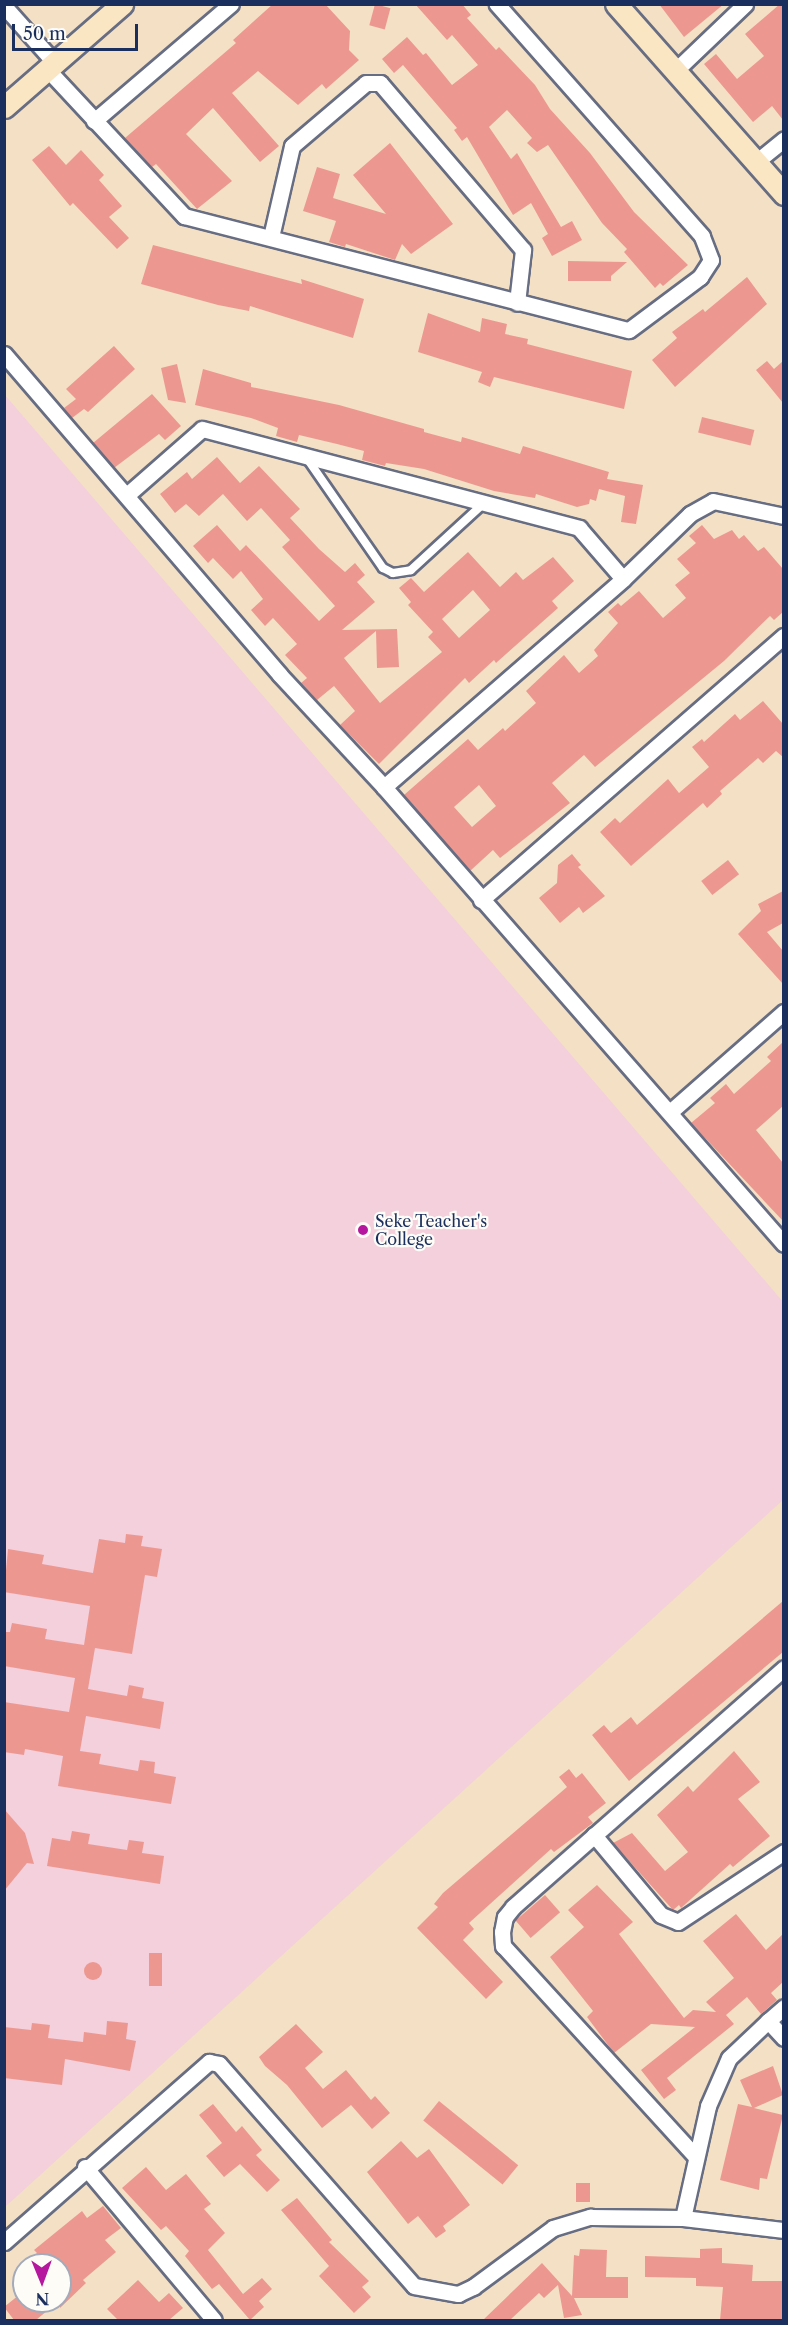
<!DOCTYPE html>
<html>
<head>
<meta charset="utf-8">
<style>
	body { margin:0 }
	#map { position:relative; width:788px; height:2325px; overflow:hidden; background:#f4e0c5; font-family:"Libre Caslon Text",serif }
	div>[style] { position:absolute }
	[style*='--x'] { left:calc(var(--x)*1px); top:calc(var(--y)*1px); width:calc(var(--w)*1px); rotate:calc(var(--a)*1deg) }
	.built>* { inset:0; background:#f4cfdc }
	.building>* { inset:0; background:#ec9891; transform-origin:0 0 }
	.round { border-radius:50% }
	.roads { filter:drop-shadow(2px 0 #676d82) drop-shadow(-2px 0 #676d82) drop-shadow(0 2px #676d82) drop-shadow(0 -2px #676d82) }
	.lane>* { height:8px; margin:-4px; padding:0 4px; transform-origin:4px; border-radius:4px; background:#fff }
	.street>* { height:15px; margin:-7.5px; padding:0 7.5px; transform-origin:7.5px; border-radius:7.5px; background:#fff }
	.secondary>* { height:21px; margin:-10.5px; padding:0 10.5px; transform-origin:10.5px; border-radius:10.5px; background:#fbe6c4 }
	.dots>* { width:16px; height:16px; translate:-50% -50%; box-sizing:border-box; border:3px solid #fdfcf7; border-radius:50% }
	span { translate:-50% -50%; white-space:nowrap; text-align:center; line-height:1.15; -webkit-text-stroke:4.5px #fdfcf7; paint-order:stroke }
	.poi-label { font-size:16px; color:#1b2f5e }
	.left { translate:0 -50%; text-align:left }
	.frame { position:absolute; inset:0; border:6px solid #1b2f5e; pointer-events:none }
	.north { position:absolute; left:12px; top:2253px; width:60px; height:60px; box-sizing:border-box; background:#fdfcf7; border:2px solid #a3aaba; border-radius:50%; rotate:179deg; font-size:16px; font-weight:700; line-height:24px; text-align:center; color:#1b2f5e }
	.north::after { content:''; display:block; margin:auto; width:21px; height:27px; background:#b5179e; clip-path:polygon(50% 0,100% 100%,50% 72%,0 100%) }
	.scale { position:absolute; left:12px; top:24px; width:126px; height:27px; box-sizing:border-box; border:3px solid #1b2f5e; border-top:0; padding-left:8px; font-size:18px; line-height:21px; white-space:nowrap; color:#1b2f5e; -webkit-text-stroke:4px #fdfcf7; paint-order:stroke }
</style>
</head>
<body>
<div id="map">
	<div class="built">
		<i style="clip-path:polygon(5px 395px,784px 1303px,783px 1500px,5px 2207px)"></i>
	</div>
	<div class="building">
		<i style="clip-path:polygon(273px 4px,325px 4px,350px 31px,349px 50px,359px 60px,326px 89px,322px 84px,298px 105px,258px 71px,232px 93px,279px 146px,260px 162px,213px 108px,186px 134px,232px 181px,197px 209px,156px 164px,152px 167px,125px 138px,236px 43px,233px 40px)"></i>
		<i style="left:375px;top:4px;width:16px;height:22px;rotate:15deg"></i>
		<i style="clip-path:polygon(415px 4px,462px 4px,471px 15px,467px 18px,496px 50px,499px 47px,535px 85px,550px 109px,590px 153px,634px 212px,688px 265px,663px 286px,660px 283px,655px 288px,624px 252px,627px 249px,602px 223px,548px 145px,537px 152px,527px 143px,532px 138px,507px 110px,489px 127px,511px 159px,517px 153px,561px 227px,572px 221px,582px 240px,552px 256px,542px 238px,548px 234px,531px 203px,513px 215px,467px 137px,462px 141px,454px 130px,457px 128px,403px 65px,394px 73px,382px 59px,407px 37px,423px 55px,426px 53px,452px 85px,478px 65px,452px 35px,447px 40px)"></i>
		<i style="clip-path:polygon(659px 4px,724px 4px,684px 37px)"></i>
		<i style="clip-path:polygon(780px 4px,783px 4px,783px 120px,772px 106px,753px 122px,704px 64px,716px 54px,737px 79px,764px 56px,745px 34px)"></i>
		<i style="clip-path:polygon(390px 143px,453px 224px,411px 254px,402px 244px,395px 260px,346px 244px,345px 247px,329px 242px,336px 221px,303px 211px,317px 167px,340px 174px,333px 198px,386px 214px,353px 175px)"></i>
		<i style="clip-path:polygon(49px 146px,66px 165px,81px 150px,104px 175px,99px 180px,122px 206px,109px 217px,129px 238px,117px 249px,73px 203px,70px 206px,32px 160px)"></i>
		<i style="clip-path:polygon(153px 245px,302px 284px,301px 279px,364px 299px,353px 338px,250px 306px,249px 311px,218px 305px,141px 284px)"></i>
		<i style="clip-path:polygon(568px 261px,627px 262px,611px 276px,611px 281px,568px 281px)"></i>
		<i style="clip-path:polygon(747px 277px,767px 304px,675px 387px,652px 360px,677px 338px,672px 332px,703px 309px,705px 312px)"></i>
		<i style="clip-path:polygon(428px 313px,480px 332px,482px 318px,507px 324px,505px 334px,528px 339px,527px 344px,632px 371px,624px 409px,494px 377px,490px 387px,478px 382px,482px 372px,418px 352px)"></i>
		<i style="clip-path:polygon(114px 346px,135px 369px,88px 412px,84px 409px,72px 418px,64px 408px,76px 399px,66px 389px)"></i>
		<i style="clip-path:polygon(767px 361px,774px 369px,783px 361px,783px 403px,756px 370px)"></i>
		<i style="clip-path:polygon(177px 364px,186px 403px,168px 400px,161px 368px)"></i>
		<i style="clip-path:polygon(203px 369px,251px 383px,251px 387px,339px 405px,424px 429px,424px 432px,461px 442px,462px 437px,520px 454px,523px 446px,609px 472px,607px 479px,643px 485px,636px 524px,621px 522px,625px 496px,599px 489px,596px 501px,590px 499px,589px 504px,577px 507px,536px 494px,535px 498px,494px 491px,424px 469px,386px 463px,385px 466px,362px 460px,364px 451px,337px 444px,299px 435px,297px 442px,276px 436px,278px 428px,251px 418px,195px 405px)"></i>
		<i style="clip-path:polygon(152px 394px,181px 426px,165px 440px,159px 434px,114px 468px,93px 443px)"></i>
		<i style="left:702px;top:417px;width:54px;height:16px;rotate:14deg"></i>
		<i style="clip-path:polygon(evenodd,217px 457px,240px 483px,259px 466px,300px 509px,290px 518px,319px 549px,345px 572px,355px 563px,365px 575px,357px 582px,375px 602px,342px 630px,397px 629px,399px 667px,377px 668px,376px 631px,344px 658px,380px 703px,442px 652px,428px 637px,433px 632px,408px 605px,411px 602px,399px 588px,411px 578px,424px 592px,468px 552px,500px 587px,516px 572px,523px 580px,553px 557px,574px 581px,552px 601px,558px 608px,496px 663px,494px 660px,469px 683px,465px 678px,379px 764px,340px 725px,355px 711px,334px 686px,317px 700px,301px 683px,307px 678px,285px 655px,297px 644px,273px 618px,265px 626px,251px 610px,263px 599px,241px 571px,233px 579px,213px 558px,208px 563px,193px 546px,217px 525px,240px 551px,246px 545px,319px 621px,335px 606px,282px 547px,290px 540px,261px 508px,247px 521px,223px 494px,199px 516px,186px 504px,175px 513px,160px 494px,187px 472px,192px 479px,217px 457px,473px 590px,490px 610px,459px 638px,442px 619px,473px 590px)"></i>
		<i style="clip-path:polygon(evenodd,702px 525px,714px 539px,732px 530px,739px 539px,744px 535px,758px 551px,764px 547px,783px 569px,783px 612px,774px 620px,770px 616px,724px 661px,595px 767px,584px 755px,552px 783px,570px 803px,500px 858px,493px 850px,470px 871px,404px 795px,468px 739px,478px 750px,503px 728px,505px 731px,536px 703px,526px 691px,564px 655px,579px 673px,598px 656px,594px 650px,618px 623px,608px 612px,618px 603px,621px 606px,639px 591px,663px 618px,686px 598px,675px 585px,690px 573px,677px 559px,696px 543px,689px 536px,702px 525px,479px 785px,496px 806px,472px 827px,454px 807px,479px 785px)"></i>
		<i style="clip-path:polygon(763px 701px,783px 724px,783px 757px,776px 751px,763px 763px,758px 758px,720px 791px,722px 794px,707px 808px,703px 803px,631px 866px,600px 832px,615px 818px,620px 823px,668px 779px,679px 793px,709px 767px,692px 747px,702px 739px,704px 742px,735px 714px,740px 720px)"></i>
		<i style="clip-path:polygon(572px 854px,581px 865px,578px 867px,605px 896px,583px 913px,579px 907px,560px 923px,539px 898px,557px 883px,558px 865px)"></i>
		<i style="left:728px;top:860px;width:18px;height:34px;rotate:52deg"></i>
		<i style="clip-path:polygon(783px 891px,783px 923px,767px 932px,783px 951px,783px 984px,738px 934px,761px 911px,758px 904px)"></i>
		<i style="clip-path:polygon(783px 1042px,783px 1106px,756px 1130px,783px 1163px,783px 1221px,691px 1123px,715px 1103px,710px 1098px,726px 1084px,734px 1094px,771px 1061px,767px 1057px)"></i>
		<i style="clip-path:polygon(126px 1534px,143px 1536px,141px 1546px,162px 1549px,157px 1577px,145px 1575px,132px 1654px,95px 1648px,88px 1689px,127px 1696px,129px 1685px,144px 1688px,142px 1698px,164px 1702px,160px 1729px,86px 1716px,80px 1751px,101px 1754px,99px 1764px,138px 1771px,140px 1760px,155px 1762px,154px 1773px,176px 1777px,171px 1804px,58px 1786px,63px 1756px,25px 1749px,24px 1755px,4px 1752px,4px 1702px,69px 1712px,75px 1678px,4px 1666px,4px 1632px,10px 1632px,12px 1623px,47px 1629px,45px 1639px,84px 1645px,90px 1606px,4px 1592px,8px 1549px,44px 1555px,42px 1564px,93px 1573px,99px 1539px,125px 1543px)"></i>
		<i style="clip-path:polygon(783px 1601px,783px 1652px,629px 1781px,592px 1735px,604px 1725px,611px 1733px,631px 1717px,637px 1725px)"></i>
		<i style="clip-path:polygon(734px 1751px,760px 1782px,738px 1799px,770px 1836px,733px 1867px,730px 1864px,681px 1908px,679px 1905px,673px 1910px,613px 1843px,632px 1833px,665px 1871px,688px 1852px,657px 1815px,688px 1786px,693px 1792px)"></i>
		<i style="clip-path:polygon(569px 1769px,576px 1778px,582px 1773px,606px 1803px,588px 1817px,593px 1823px,554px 1852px,551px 1849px,469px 1923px,474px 1929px,463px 1940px,503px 1982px,486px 1999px,417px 1928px,438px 1907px,434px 1904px,443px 1893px,567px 1787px,559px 1777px)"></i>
		<i style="clip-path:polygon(4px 1809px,25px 1833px,34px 1864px,27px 1863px,4px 1891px)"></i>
		<i style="clip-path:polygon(72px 1831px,90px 1834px,88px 1844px,127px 1850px,129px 1840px,144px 1842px,142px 1853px,164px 1856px,160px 1884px,47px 1866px,52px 1838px,70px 1841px)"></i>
		<i style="clip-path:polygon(597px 1885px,633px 1922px,619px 1934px,684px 2018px,693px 2010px,716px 2012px,706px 2002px,734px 1978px,703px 1941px,736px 1914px,766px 1950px,783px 1934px,783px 1982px,771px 1993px,777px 2000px,761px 2014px,747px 1997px,726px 2015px,734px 2024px,667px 2078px,676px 2090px,664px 2099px,641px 2070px,695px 2027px,651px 2024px,614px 2053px,587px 2017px,593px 2011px,550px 1957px,584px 1927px,568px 1910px)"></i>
		<i style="left:545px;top:1895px;width:23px;height:39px;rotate:49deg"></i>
		<i style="left:149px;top:1953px;width:13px;height:33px"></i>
		<i class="round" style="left:84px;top:1962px;width:18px;height:18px"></i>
		<i style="clip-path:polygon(107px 2021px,128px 2023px,126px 2039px,136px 2041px,130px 2071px,65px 2059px,62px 2085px,4px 2078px,4px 2027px,31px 2030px,32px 2023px,50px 2025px,48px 2038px,83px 2042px,84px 2032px,106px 2035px)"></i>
		<i style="clip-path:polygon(296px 2024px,323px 2052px,305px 2068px,323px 2089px,346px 2070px,371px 2100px,375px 2096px,390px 2113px,372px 2129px,351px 2105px,322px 2128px,287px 2085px,265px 2066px,259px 2057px)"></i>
		<i style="clip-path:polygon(773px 2066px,783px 2095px,754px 2108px,783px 2115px,767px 2179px,760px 2178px,759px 2190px,720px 2180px,738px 2104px,752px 2107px,740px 2080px)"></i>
		<i style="left:439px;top:2101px;width:102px;height:25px;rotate:39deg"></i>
		<i style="clip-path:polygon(213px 2104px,236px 2132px,242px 2126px,262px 2150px,256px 2155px,280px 2180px,267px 2192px,240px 2164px,224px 2177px,206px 2156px,222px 2143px,199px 2115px)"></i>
		<i style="clip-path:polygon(401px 2141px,417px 2158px,429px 2149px,470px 2205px,443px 2226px,446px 2231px,436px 2238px,418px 2216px,408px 2224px,367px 2172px)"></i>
		<i style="clip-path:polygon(146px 2167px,166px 2190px,186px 2174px,211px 2204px,204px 2209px,225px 2233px,208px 2250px,243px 2294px,262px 2278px,272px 2289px,259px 2301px,264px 2307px,250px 2320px,219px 2284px,212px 2289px,185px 2256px,189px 2251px,166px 2226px,161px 2230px,122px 2188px)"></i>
		<i style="left:576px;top:2183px;width:14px;height:19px"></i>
		<i style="clip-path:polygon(297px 2198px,332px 2240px,329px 2242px,369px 2281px,362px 2287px,371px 2297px,354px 2313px,319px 2276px,329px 2266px,281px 2210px)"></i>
		<i style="clip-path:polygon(103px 2206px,121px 2228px,105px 2240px,116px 2252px,83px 2280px,86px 2283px,60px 2308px,60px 2265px,23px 2265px,37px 2253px,34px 2250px,82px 2211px,87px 2218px)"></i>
		<i style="clip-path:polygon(722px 2248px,722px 2263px,753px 2265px,752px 2281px,783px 2281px,783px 2320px,720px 2320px,723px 2287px,696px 2286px,696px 2278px,645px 2277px,645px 2256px,700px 2258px,700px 2249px)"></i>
		<i style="clip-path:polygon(580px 2249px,607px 2250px,606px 2277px,628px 2277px,628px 2298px,574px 2298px,582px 2315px,564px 2318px,558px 2285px,544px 2298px,539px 2293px,510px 2320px,483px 2320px,542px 2263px,572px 2296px,574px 2255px,579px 2256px)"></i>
		<i style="clip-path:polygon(138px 2280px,159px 2302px,169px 2293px,183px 2308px,169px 2320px,118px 2320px,107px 2309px)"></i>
		<i style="clip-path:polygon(24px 2291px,24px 2301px,59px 2301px,36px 2320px,14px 2320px,4px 2307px)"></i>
	</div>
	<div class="roads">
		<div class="lane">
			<i style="--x:306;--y:457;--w:135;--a:55.3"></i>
			<i style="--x:383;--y:568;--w:11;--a:27"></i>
			<i style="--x:393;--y:573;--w:18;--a:-9"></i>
			<i style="--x:411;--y:570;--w:98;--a:-42.5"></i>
		</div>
		<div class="street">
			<i style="--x:4;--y:6;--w:76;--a:48.2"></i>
			<i style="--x:48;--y:70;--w:200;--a:47"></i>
			<i style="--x:184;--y:216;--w:459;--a:14.4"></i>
			<i style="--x:629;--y:330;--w:89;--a:-36.7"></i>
			<i style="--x:700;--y:277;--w:20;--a:-57"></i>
			<i style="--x:711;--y:260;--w:26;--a:-111"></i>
			<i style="--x:702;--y:236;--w:310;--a:-131.5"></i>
			<i style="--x:675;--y:71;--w:97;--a:-43.7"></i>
			<i style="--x:94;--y:121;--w:180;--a:-40.5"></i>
			<i style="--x:756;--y:162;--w:36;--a:-39"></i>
			<i style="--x:271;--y:237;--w:93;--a:-77"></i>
			<i style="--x:292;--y:146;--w:97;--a:-40.4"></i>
			<i style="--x:366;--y:83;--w:14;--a:0"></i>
			<i style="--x:380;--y:83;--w:220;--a:49.4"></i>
			<i style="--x:523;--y:250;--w:53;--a:96.5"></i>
			<i style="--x:4;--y:354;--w:423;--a:49.3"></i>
			<i style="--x:280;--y:675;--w:153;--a:47.1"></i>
			<i style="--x:384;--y:787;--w:607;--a:48.81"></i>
			<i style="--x:128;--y:494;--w:98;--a:-41.3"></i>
			<i style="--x:202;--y:429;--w:390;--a:14.7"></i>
			<i style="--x:579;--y:528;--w:67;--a:49.2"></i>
			<i style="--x:384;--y:787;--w:317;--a:-41"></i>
			<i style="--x:623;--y:579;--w:93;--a:-44.1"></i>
			<i style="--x:690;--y:514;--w:26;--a:-29"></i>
			<i style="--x:713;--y:501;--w:73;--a:11.9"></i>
			<i style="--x:481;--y:900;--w:402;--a:-41.1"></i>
			<i style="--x:670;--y:1112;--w:152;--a:-41.3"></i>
			<i style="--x:594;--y:1835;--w:104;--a:50.1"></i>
			<i style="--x:661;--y:1915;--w:18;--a:22"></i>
			<i style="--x:678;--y:1922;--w:127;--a:-33.4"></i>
			<i style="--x:768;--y:2021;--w:21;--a:-41"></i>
			<i style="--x:696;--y:2157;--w:286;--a:-132.4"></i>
			<i style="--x:503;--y:1946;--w:14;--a:-94"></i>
			<i style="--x:502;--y:1932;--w:15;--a:-79"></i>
			<i style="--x:505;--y:1917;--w:13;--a:-51"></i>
			<i style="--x:513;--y:1907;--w:361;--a:-41.4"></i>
			<i style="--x:85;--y:2167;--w:200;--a:49.9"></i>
			<i style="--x:683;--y:2218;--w:115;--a:-77.4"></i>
			<i style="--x:708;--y:2106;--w:52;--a:-66.4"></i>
			<i style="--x:729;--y:2058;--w:54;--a:-43.5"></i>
			<i style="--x:768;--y:2021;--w:23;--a:47"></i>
			<i style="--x:4;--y:2242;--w:273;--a:-41.3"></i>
			<i style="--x:209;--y:2062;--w:10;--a:11"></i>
			<i style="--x:219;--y:2064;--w:295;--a:48.7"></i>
			<i style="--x:414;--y:2286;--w:45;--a:10.3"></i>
			<i style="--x:458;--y:2294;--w:17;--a:-25"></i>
			<i style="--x:473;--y:2287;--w:99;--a:-36.4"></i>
			<i style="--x:553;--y:2228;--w:39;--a:-17"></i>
			<i style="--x:590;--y:2217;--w:93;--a:0.6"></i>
			<i style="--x:683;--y:2218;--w:102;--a:6.8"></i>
		</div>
		<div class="secondary">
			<i style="--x:616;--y:4;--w:254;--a:48.5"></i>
			<i style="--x:4;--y:107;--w:157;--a:-41.1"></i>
		</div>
	</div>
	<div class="dots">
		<i style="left:363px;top:1230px;background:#b5179e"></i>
	</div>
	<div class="poi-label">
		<span class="left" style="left:375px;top:1230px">Seke Teacher's<br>College</span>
	</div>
	<div class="frame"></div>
	<div class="north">N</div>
	<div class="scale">50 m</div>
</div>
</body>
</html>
